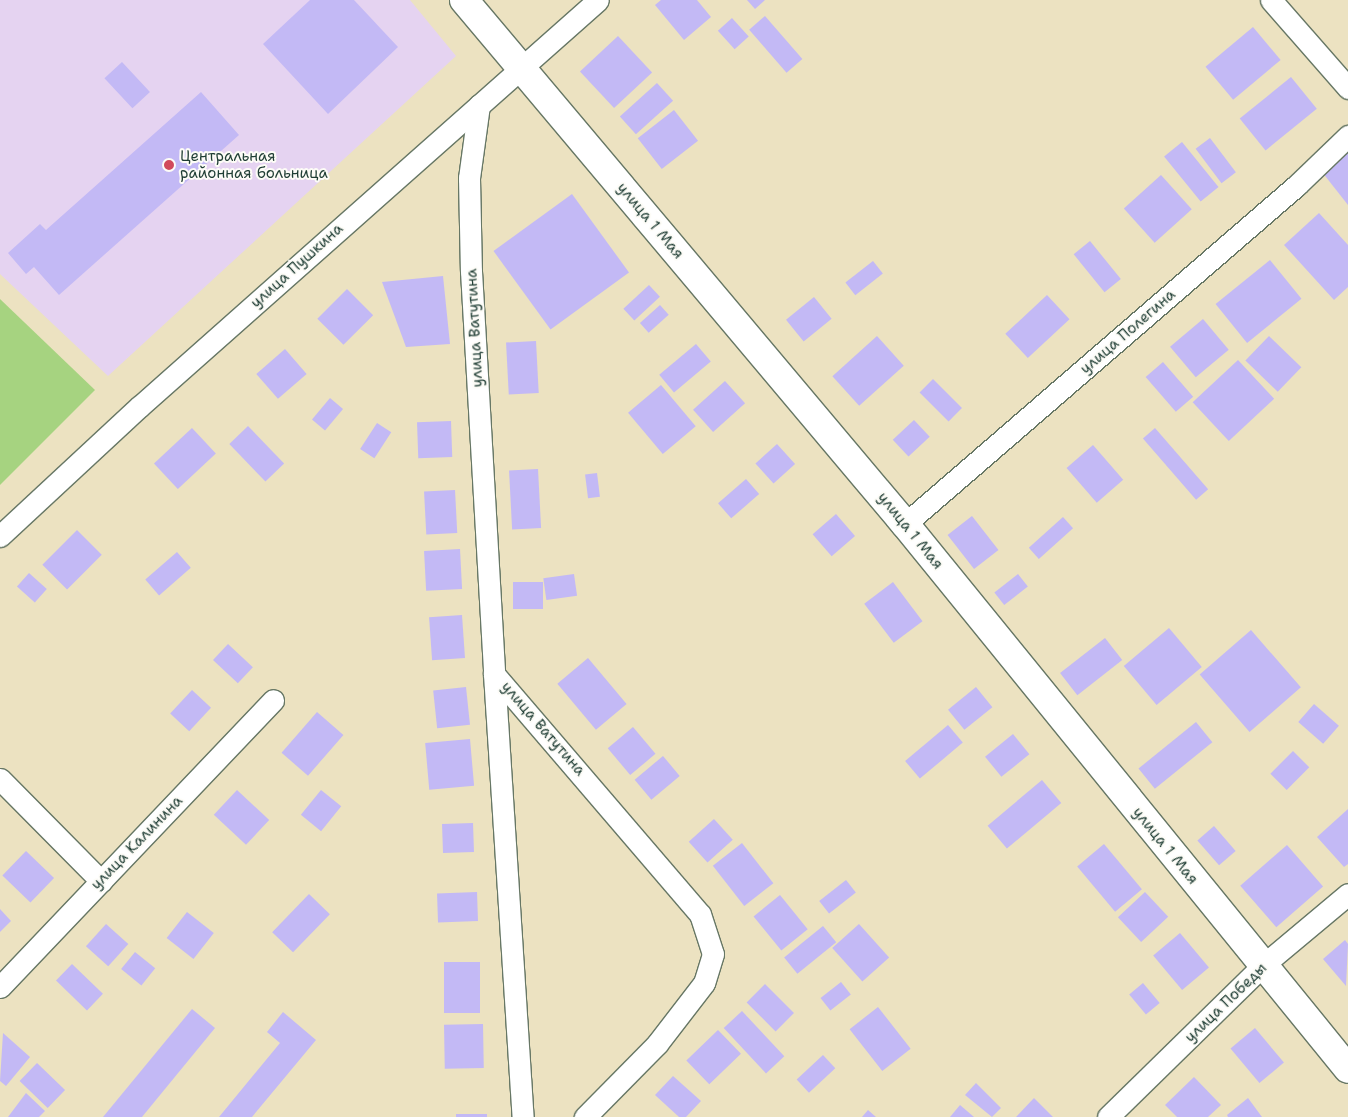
<!DOCTYPE html>
<html>
<head>
<meta charset="utf-8">
<style>
	body { margin:0 }
	#map { position:relative; width:1348px; height:1117px; overflow:hidden; background:#ece2c1; font-family:"Shantell Sans",sans-serif }
	div>[style] { position:absolute }
	[style*='--x'] { left:calc(var(--x)*1px); top:calc(var(--y)*1px); width:calc(var(--w)*1px); rotate:calc(var(--a)*1deg) }
	.built>* { inset:0; background:#e5d3f1 }
	.green>* { inset:0; background:#a6d380 }
	.building>* { inset:0; background:#c3b9f5; transform-origin:0 0 }
	.roads { filter:drop-shadow(1px 0 #677765) drop-shadow(-1px 0 #677765) drop-shadow(0 1px #677765) drop-shadow(0 -1px #677765) }
	.street>* { height:21px; margin:-10.5px; padding:0 10.5px; transform-origin:10.5px; border-radius:10.5px; background:#fff }
	.secondary>* { height:28px; margin:-14px; padding:0 14px; transform-origin:14px; border-radius:14px; background:#fff }
	.dots>* { width:14px; height:14px; translate:-50% -50%; box-sizing:border-box; border:2px solid #fdfcf7; border-radius:50% }
	span { translate:-50% -50%; white-space:nowrap; text-align:center; line-height:1.15; -webkit-text-stroke:4px #fdfcf7; paint-order:stroke }
	.poi-label { font-size:15px; color:#1f3d34 }
	.left { translate:0 -50%; text-align:left }
	.street-label { font-size:15px; color:#1f3d34 }
</style>
</head>
<body>
<div id="map">
	<div class="built">
		<i style="clip-path:polygon(0 0,410px 0,456px 56px,108px 376px,0 274px)"></i>
	</div>
	<div class="green">
		<i style="clip-path:polygon(0 299px,95px 390px,0 485px)"></i>
	</div>
	<div class="building">
		<i style="clip-path:polygon(310px 0,354px 0,398px 47px,328px 114px,263px 44px)"></i>
		<i style="clip-path:polygon(661px 0,697px 0,711px 17px,684px 40px,655px 5px)"></i>
		<i style="clip-path:polygon(747px 0,765px 0,755px 9px)"></i>
		<i style="left:765px;top:16px;width:57px;height:21px;rotate:49deg"></i>
		<i style="left:732px;top:18px;width:25px;height:19px;rotate:48deg"></i>
		<i style="left:1253px;top:27px;width:43px;height:62px;rotate:50deg"></i>
		<i style="left:618px;top:36px;width:50px;height:52px;rotate:47deg"></i>
		<i style="left:122px;top:62px;width:41px;height:24px;rotate:47deg"></i>
		<i style="left:1291px;top:77px;width:41px;height:66px;rotate:51deg"></i>
		<i style="left:657px;top:83px;width:24px;height:50px;rotate:48deg"></i>
		<i style="clip-path:polygon(201px 92px,239px 135px,59px 295px,34px 267px,26px 274px,8px 253px,40px 224px,46px 230px)"></i>
		<i style="left:674px;top:110px;width:39px;height:46px;rotate:52deg"></i>
		<i style="left:1210px;top:138px;width:43px;height:18px;rotate:53deg"></i>
		<i style="left:1182px;top:142px;width:58px;height:23px;rotate:51deg"></i>
		<i style="clip-path:polygon(1348px 152px,1348px 205px,1322px 172px)"></i>
		<i style="left:1161px;top:175px;width:46px;height:50px;rotate:48deg"></i>
		<i style="left:572px;top:194px;width:97px;height:97px;rotate:54deg"></i>
		<i style="clip-path:polygon(1319px 213px,1348px 245px,1348px 287px,1334px 300px,1284px 245px)"></i>
		<i style="left:1090px;top:241px;width:49px;height:21px;rotate:51deg"></i>
		<i style="left:1270px;top:260px;width:50px;height:70px;rotate:51deg"></i>
		<i style="left:873px;top:261px;width:16px;height:35px;rotate:52deg"></i>
		<i style="clip-path:polygon(443px 276px,450px 344px,406px 347px,382px 282px)"></i>
		<i style="left:649px;top:285px;width:16px;height:35px;rotate:47deg"></i>
		<i style="left:347px;top:289px;width:37px;height:42px;rotate:45deg"></i>
		<i style="left:1047px;top:295px;width:33px;height:57px;rotate:47deg"></i>
		<i style="left:814px;top:297px;width:28px;height:36px;rotate:51deg"></i>
		<i style="left:660px;top:305px;width:13px;height:27px;rotate:48deg"></i>
		<i style="left:1203px;top:319px;width:40px;height:43px;rotate:50deg"></i>
		<i style="left:877px;top:336px;width:40px;height:60px;rotate:48deg"></i>
		<i style="left:1269px;top:336px;width:45px;height:34px;rotate:44deg"></i>
		<i style="left:536px;top:341px;width:52px;height:30px;rotate:87deg"></i>
		<i style="left:696px;top:344px;width:23px;height:48px;rotate:50deg"></i>
		<i style="left:285px;top:349px;width:33px;height:38px;rotate:49deg"></i>
		<i style="left:1238px;top:360px;width:53px;height:62px;rotate:47deg"></i>
		<i style="left:1163px;top:362px;width:46px;height:23px;rotate:49deg"></i>
		<i style="left:933px;top:379px;width:41px;height:19px;rotate:45deg"></i>
		<i style="left:725px;top:381px;width:30px;height:43px;rotate:48deg"></i>
		<i style="left:661px;top:385px;width:54px;height:43px;rotate:50deg"></i>
		<i style="left:330px;top:398px;width:17px;height:28px;rotate:40deg"></i>
		<i style="left:914px;top:420px;width:23px;height:29px;rotate:47deg"></i>
		<i style="left:451px;top:421px;width:36px;height:34px;rotate:88deg"></i>
		<i style="left:377px;top:423px;width:17px;height:31px;rotate:33deg"></i>
		<i style="left:248px;top:426px;width:52px;height:26px;rotate:46deg"></i>
		<i style="left:192px;top:428px;width:35px;height:52px;rotate:47deg"></i>
		<i style="left:1155px;top:428px;width:81px;height:16px;rotate:49deg"></i>
		<i style="left:777px;top:444px;width:27px;height:29px;rotate:48deg"></i>
		<i style="left:1093px;top:445px;width:46px;height:35px;rotate:49deg"></i>
		<i style="left:538px;top:469px;width:59px;height:29px;rotate:87deg"></i>
		<i style="left:597px;top:473px;width:24px;height:12px;rotate:83deg"></i>
		<i style="left:746px;top:479px;width:20px;height:37px;rotate:49deg"></i>
		<i style="left:455px;top:490px;width:43px;height:31px;rotate:87deg"></i>
		<i style="left:836px;top:514px;width:29px;height:31px;rotate:49deg"></i>
		<i style="left:972px;top:516px;width:43px;height:31px;rotate:52deg"></i>
		<i style="left:1063px;top:517px;width:15px;height:46px;rotate:48deg"></i>
		<i style="left:77px;top:530px;width:35px;height:49px;rotate:45deg"></i>
		<i style="left:460px;top:549px;width:40px;height:36px;rotate:87deg"></i>
		<i style="left:177px;top:552px;width:21px;height:42px;rotate:49deg"></i>
		<i style="left:29px;top:573px;width:24px;height:18px;rotate:42deg"></i>
		<i style="left:574px;top:574px;width:22px;height:31px;rotate:82deg"></i>
		<i style="left:1018px;top:574px;width:16px;height:30px;rotate:52deg"></i>
		<i style="left:513px;top:582px;width:30px;height:27px"></i>
		<i style="left:893px;top:582px;width:49px;height:36px;rotate:53deg"></i>
		<i style="left:462px;top:615px;width:43px;height:33px;rotate:86deg"></i>
		<i style="left:1169px;top:628px;width:51px;height:59px;rotate:50deg"></i>
		<i style="left:1251px;top:630px;width:76px;height:68px;rotate:49deg"></i>
		<i style="left:1105px;top:638px;width:28px;height:57px;rotate:52deg"></i>
		<i style="left:228px;top:644px;width:34px;height:22px;rotate:43deg"></i>
		<i style="left:588px;top:658px;width:60px;height:40px;rotate:50deg"></i>
		<i style="left:466px;top:687px;width:38px;height:33px;rotate:84deg"></i>
		<i style="left:976px;top:687px;width:26px;height:36px;rotate:51deg"></i>
		<i style="left:192px;top:690px;width:26px;height:32px;rotate:43deg"></i>
		<i style="left:1314px;top:704px;width:33px;height:24px;rotate:41deg"></i>
		<i style="left:317px;top:712px;width:35px;height:54px;rotate:41deg"></i>
		<i style="left:1196px;top:722px;width:26px;height:74px;rotate:51deg"></i>
		<i style="left:948px;top:725px;width:23px;height:56px;rotate:50deg"></i>
		<i style="left:633px;top:727px;width:35px;height:33px;rotate:50deg"></i>
		<i style="left:1013px;top:734px;width:26px;height:36px;rotate:51deg"></i>
		<i style="left:470px;top:739px;width:47px;height:45px;rotate:85deg"></i>
		<i style="left:1293px;top:751px;width:23px;height:32px;rotate:45deg"></i>
		<i style="left:663px;top:756px;width:26px;height:37px;rotate:50deg"></i>
		<i style="left:1042px;top:780px;width:30px;height:71px;rotate:50deg"></i>
		<i style="left:237px;top:790px;width:44px;height:34px;rotate:43deg"></i>
		<i style="left:321px;top:790px;width:26px;height:32px;rotate:39deg"></i>
		<i style="clip-path:polygon(1348px 809px,1348px 864px,1344px 867px,1317px 837px)"></i>
		<i style="left:714px;top:819px;width:28px;height:34px;rotate:48deg"></i>
		<i style="left:473px;top:823px;width:29px;height:31px;rotate:88deg"></i>
		<i style="left:1214px;top:826px;width:33px;height:22px;rotate:49deg"></i>
		<i style="left:742px;top:843px;width:51px;height:37px;rotate:52deg"></i>
		<i style="left:1104px;top:844px;width:59px;height:35px;rotate:50deg"></i>
		<i style="left:1287px;top:845px;width:55px;height:62px;rotate:49deg"></i>
		<i style="left:26px;top:851px;width:39px;height:34px;rotate:44deg"></i>
		<i style="left:846px;top:880px;width:16px;height:34px;rotate:52deg"></i>
		<i style="left:477px;top:892px;width:29px;height:40px;rotate:88deg"></i>
		<i style="left:1145px;top:892px;width:34px;height:37px;rotate:47deg"></i>
		<i style="left:309px;top:894px;width:29px;height:53px;rotate:44deg"></i>
		<i style="left:780px;top:895px;width:44px;height:34px;rotate:51deg"></i>
		<i style="clip-path:polygon(0 909px,11px 921px,0 932px)"></i>
		<i style="left:187px;top:912px;width:34px;height:33px;rotate:38deg"></i>
		<i style="left:106px;top:924px;width:30px;height:30px;rotate:42deg"></i>
		<i style="left:859px;top:924px;width:45px;height:36px;rotate:48deg"></i>
		<i style="left:823px;top:926px;width:21px;height:50px;rotate:51deg"></i>
		<i style="left:1180px;top:933px;width:45px;height:35px;rotate:50deg"></i>
		<i style="clip-path:polygon(1345px 940px,1348px 944px,1346px 986px,1323px 959px)"></i>
		<i style="left:135px;top:952px;width:26px;height:22px;rotate:39deg"></i>
		<i style="left:444px;top:962px;width:36px;height:51px"></i>
		<i style="left:72px;top:964px;width:43px;height:23px;rotate:44deg"></i>
		<i style="left:841px;top:982px;width:16px;height:26px;rotate:52deg"></i>
		<i style="left:1143px;top:983px;width:26px;height:18px;rotate:50deg"></i>
		<i style="left:765px;top:984px;width:41px;height:26px;rotate:45deg"></i>
		<i style="left:878px;top:1007px;width:53px;height:36px;rotate:52deg"></i>
		<i style="clip-path:polygon(192px 1009px,215px 1028px,142px 1117px,103px 1117px)"></i>
		<i style="left:742px;top:1011px;width:62px;height:25px;rotate:47deg"></i>
		<i style="clip-path:polygon(283px 1012px,316px 1040px,252px 1117px,219px 1117px,280px 1043px,267px 1032px)"></i>
		<i style="left:483px;top:1024px;width:44px;height:39px;rotate:89deg"></i>
		<i style="left:1255px;top:1028px;width:45px;height:32px;rotate:50deg"></i>
		<i style="left:718px;top:1030px;width:33px;height:44px;rotate:46deg"></i>
		<i style="clip-path:polygon(3px 1033px,30px 1057px,6px 1086px,0 1081px)"></i>
		<i style="left:823px;top:1055px;width:18px;height:36px;rotate:47deg"></i>
		<i style="left:37px;top:1063px;width:39px;height:25px;rotate:44deg"></i>
		<i style="clip-path:polygon(673px 1076px,701px 1101px,686px 1117px,679px 1117px,655px 1095px)"></i>
		<i style="clip-path:polygon(1194px 1077px,1221px 1105px,1208px 1117px,1177px 1117px,1165px 1105px)"></i>
		<i style="clip-path:polygon(976px 1083px,1001px 1108px,992px 1117px,965px 1095px)"></i>
		<i style="clip-path:polygon(26px 1093px,45px 1111px,39px 1117px,8px 1117px)"></i>
		<i style="clip-path:polygon(1034px 1098px,1053px 1117px,1016px 1117px)"></i>
		<i style="clip-path:polygon(1248px 1098px,1262px 1117px,1228px 1117px,1227px 1115px)"></i>
		<i style="clip-path:polygon(960px 1105px,974px 1117px,950px 1117px)"></i>
		<i style="clip-path:polygon(868px 1110px,876px 1117px,862px 1117px)"></i>
		<i style="left:456px;top:1114px;width:31px;height:3px"></i>
	</div>
	<div class="roads">
		<div class="street">
			<i style="--x:1271;--y:0;--w:117;--a:48.8"></i>
			<i style="--x:479;--y:105;--w:74;--a:97.8"></i>
			<i style="--x:469;--y:178;--w:93;--a:88.8"></i>
			<i style="--x:471;--y:271;--w:404;--a:86.7"></i>
			<i style="--x:494;--y:674;--w:316;--a:49.4"></i>
			<i style="--x:700;--y:914;--w:42;--a:72"></i>
			<i style="--x:713;--y:954;--w:30;--a:107"></i>
			<i style="--x:704;--y:983;--w:77;--a:127.6"></i>
			<i style="--x:657;--y:1044;--w:103;--a:134.6"></i>
			<i style="--x:905;--y:524;--w:518;--a:-40.85"></i>
			<i style="--x:1297;--y:185;--w:71;--a:-43.9"></i>
			<i style="--x:0;--y:536;--w:190;--a:-42.9"></i>
			<i style="--x:139;--y:407;--w:613;--a:-41.56"></i>
			<i style="--x:494;--y:674;--w:444;--a:86.3"></i>
			<i style="--x:0;--y:779;--w:144;--a:45.3"></i>
			<i style="--x:0;--y:987;--w:396;--a:-46.4"></i>
			<i style="--x:1108;--y:1117;--w:216;--a:-44.4"></i>
			<i style="--x:1262;--y:966;--w:112;--a:-39.9"></i>
		</div>
		<div class="secondary">
			<i style="--x:464;--y:0;--w:685;--a:49.92"></i>
			<i style="--x:905;--y:524;--w:702;--a:50.89"></i>
		</div>
	</div>
	<div class="dots">
		<i style="left:169px;top:165px;background:#d1495b"></i>
	</div>
	<div class="poi-label">
		<span class="left" style="left:180px;top:165px">Центральная<br>районная больница</span>
	</div>
	<div class="street-label">
		<span style="left:650px;top:221px;rotate:50deg">улица 1 Мая</span>
		<span style="left:297px;top:266px;rotate:-42deg">улица Пушкина</span>
		<span style="left:475px;top:328px;rotate:-93deg">улица Ватутина</span>
		<span style="left:1128px;top:332px;rotate:-41deg">улица Полегина</span>
		<span style="left:910px;top:531px;rotate:51deg">улица 1 Мая</span>
		<span style="left:543px;top:729px;rotate:49deg">улица Ватутина</span>
		<span style="left:137px;top:843px;rotate:-46deg">улица Калинина</span>
		<span style="left:1165px;top:846px;rotate:51deg">улица 1 Мая</span>
		<span style="left:1226px;top:1003px;rotate:-44deg">улица Победы</span>
	</div>
</div>
</body>
</html>
